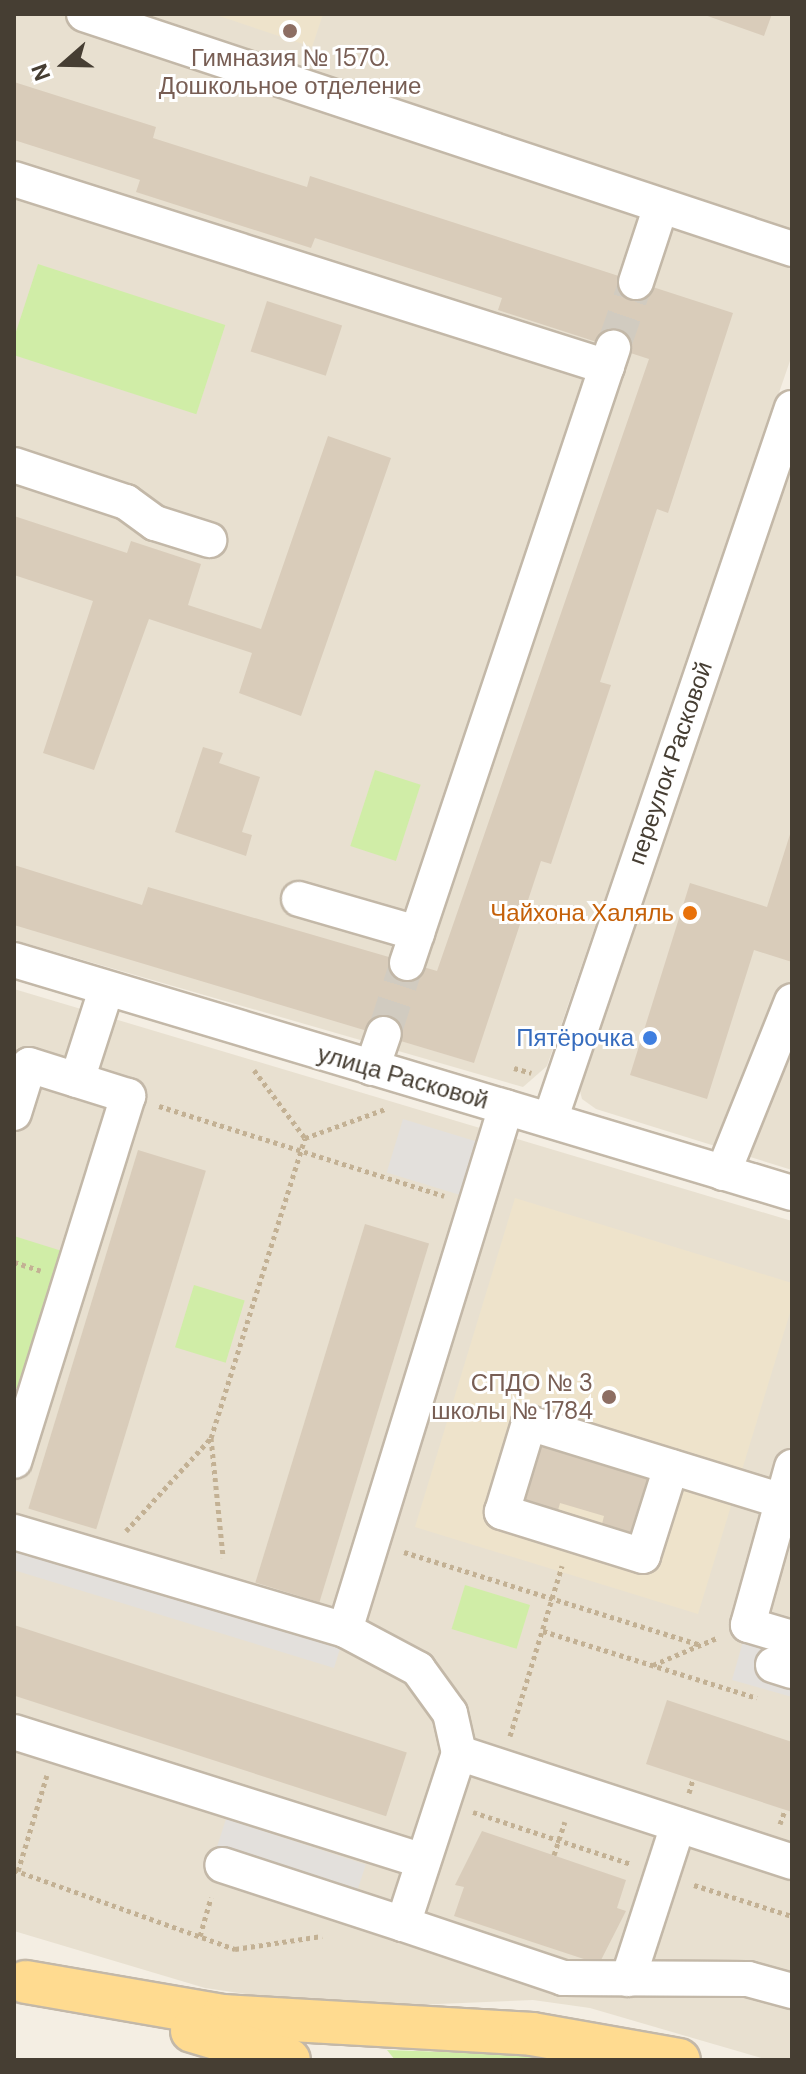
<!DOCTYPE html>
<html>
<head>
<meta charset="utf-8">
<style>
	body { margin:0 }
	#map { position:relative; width:806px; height:2074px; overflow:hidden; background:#f4eee3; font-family:"DM Sans",sans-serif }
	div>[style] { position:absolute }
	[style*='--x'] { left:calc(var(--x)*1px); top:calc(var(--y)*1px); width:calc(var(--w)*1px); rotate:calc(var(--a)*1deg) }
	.residential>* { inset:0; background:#e8e0d0 }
	.education>* { inset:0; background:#eee3cb }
	.green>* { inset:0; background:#d0eda7; transform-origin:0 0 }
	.parking>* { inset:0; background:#e3e0dc; transform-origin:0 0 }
	.building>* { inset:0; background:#d9ccba; transform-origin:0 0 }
	.minor-tunnel>* { height:34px; margin-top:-17px; transform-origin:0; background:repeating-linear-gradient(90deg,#d1cbc0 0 34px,transparent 0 51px) }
	.path>* { height:5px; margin-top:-2.5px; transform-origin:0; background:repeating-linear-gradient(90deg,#c3b194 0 4px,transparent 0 8px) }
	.roads { filter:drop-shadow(2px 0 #c3b8a8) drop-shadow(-2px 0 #c3b8a8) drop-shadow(0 2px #c3b8a8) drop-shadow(0 -2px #c3b8a8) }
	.minor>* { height:34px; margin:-17px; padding:0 17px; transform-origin:17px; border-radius:17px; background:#fff }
	.major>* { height:42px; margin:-21px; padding:0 21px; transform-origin:21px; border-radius:21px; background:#ffdb90 }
	.dots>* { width:22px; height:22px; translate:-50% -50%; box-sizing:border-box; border:4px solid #fff; border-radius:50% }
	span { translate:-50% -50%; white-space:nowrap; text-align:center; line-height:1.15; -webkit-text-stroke:6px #fff; paint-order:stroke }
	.education-label { font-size:24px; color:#785e54 }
	.right { translate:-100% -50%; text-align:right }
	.street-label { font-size:24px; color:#463e33 }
	.food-label { font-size:24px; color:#c56008 }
	.shop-label { font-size:24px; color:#366cbe }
	.frame { position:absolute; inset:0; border:16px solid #463e33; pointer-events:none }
	.north { position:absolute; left:24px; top:24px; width:80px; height:80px; -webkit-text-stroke:6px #fff; paint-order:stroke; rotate:250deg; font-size:22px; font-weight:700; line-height:32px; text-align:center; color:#463e33 }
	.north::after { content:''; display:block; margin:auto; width:28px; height:36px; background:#463e33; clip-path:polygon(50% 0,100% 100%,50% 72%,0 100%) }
</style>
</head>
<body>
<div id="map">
	<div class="residential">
		<i style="clip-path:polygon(14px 14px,792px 14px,792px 355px,547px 1066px,523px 1087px,14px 940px)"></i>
		<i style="clip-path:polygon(792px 460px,792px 1170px,596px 1109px,582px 1099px,578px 1083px)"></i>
		<i style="clip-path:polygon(14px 989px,792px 1221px,792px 2060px,768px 2060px,590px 2008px,533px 2000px,343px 2008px,205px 1988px,14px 1931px)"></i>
	</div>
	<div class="education">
		<i style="clip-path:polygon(213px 14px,323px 14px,312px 47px)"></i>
		<i style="clip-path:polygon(515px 1198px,792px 1283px,792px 1306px,698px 1614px,415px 1527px)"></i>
	</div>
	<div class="green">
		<i style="left:38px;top:264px;width:197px;height:94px;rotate:18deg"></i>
		<i style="left:375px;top:770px;width:48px;height:80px;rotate:18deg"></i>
		<i style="clip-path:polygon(14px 1236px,62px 1251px,19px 1389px,14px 1387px)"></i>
		<i style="left:194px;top:1285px;width:53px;height:65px;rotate:17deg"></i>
		<i style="left:465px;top:1585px;width:68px;height:46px;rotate:17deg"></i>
		<i style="clip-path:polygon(387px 2050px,529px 2055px,574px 2060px,395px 2060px)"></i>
	</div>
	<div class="parking">
		<i style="left:403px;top:1119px;width:88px;height:56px;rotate:17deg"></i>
		<i style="left:14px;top:1545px;width:342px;height:24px;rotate:17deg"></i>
		<i style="clip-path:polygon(744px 1638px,792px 1652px,792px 1697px,732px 1680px)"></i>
		<i style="left:226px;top:1819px;width:147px;height:61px;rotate:18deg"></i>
	</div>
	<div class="building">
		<i style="clip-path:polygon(702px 14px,772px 14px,764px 36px)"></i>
		<i style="clip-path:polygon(14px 82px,156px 127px,153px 138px,307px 187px,310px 176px,733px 313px,668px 513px,657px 509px,600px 682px,611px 685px,551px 864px,541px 861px,474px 1063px,14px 925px,14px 865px,142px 905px,148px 887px,437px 971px,649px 359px,498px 310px,502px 298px,315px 238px,311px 248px,136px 192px,140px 180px,14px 140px)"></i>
		<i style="left:267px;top:301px;width:79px;height:53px;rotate:18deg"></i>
		<i style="clip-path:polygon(328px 436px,391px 458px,301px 716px,239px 693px,252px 653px,149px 619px,94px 770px,43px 753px,93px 601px,14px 575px,14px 516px,127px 553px,131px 541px,201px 564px,188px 605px,261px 629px)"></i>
		<i style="clip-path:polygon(203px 747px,223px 753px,219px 763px,260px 777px,242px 832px,252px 835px,246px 856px,175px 832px)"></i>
		<i style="clip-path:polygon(792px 828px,792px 962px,754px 950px,707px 1099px,630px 1075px,690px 883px,767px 907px)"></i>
		<i style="left:138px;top:1150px;width:71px;height:375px;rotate:17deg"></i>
		<i style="left:365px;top:1224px;width:67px;height:375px;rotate:17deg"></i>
		<i style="clip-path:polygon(540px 1446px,650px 1480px,633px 1538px,601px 1528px,604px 1516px,560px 1503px,557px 1514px,523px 1504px)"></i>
		<i style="left:14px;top:1625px;width:413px;height:67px;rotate:18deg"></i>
		<i style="clip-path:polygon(667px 1700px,792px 1742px,792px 1812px,646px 1764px)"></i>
		<i style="clip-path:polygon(482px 1831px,626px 1880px,617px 1908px,626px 1911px,599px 1964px,454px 1916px,464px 1887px,455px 1885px)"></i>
	</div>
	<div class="minor-tunnel">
		<i style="--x:613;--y:348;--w:70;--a:-70.8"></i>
		<i style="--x:384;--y:1034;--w:75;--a:-72.1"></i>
	</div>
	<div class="path">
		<i style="--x:514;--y:1068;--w:18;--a:16"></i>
		<i style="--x:254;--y:1070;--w:85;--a:53.1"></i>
		<i style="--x:305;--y:1138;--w:85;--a:-19.9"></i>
		<i style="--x:159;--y:1106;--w:299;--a:17.5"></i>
		<i style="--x:14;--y:1262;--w:28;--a:18"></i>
		<i style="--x:211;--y:1438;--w:314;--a:-72.6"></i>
		<i style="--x:126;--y:1531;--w:126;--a:-47.6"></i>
		<i style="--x:211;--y:1438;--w:120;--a:84.2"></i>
		<i style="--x:404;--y:1552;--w:311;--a:17.4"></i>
		<i style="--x:543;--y:1631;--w:224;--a:17.4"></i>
		<i style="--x:653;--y:1665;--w:69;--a:-22.9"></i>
		<i style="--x:510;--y:1736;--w:178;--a:-73"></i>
		<i style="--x:689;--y:1793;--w:15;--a:-74"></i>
		<i style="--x:473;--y:1812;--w:166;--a:18.2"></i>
		<i style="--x:780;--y:1824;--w:15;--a:-70"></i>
		<i style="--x:554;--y:1855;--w:35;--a:-72"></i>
		<i style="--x:14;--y:1870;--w:235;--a:19.7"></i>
		<i style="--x:235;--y:1949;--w:88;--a:-8.5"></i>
		<i style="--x:18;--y:1871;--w:100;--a:-73.2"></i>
		<i style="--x:694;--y:1885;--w:103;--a:17.6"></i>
		<i style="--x:200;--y:1936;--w:40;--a:-74"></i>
	</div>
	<div class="roads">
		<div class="minor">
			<i style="--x:84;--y:14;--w:746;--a:18.36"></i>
			<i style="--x:14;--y:179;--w:622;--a:17.59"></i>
			<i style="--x:636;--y:282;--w:80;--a:-71.8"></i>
			<i style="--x:14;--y:465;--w:118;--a:18.3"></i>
			<i style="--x:126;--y:502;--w:36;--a:36"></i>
			<i style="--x:155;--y:523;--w:57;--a:17.5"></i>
			<i style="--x:299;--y:899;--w:123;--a:16.1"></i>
			<i style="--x:14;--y:960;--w:812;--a:16.67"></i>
			<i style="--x:407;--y:963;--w:649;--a:-71.48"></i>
			<i style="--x:372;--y:1068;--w:36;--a:-71"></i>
			<i style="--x:77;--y:1080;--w:95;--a:-72.1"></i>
			<i style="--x:14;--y:1113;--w:50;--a:-72.6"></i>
			<i style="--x:29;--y:1065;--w:104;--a:17.4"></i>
			<i style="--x:128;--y:1096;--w:382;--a:107.3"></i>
			<i style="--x:550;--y:1120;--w:752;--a:-71.23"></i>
			<i style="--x:723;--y:1173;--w:185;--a:-68.1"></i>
			<i style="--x:671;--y:1467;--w:93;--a:107.5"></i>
			<i style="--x:643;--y:1556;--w:148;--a:-162.7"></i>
			<i style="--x:502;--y:1512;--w:93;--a:-73.1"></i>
			<i style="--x:529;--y:1423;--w:265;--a:17.1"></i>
			<i style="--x:792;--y:1467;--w:164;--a:105.6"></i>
			<i style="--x:748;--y:1625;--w:46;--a:16.5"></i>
			<i style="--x:14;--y:1532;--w:345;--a:16.5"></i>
			<i style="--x:345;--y:1630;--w:83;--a:28.1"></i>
			<i style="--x:418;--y:1669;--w:54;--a:54"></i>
			<i style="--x:450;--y:1713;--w:41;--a:77.3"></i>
			<i style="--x:459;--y:1753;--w:180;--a:108.1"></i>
			<i style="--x:403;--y:1924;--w:190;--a:-161.9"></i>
			<i style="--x:345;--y:1630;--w:547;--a:-72.89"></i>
			<i style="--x:773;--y:1665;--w:20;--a:18"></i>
			<i style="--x:14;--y:1732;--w:429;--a:17.5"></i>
			<i style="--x:459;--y:1753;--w:350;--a:18.1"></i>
			<i style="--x:403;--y:1924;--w:169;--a:18.6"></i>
			<i style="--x:563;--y:1978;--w:185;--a:0.3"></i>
			<i style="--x:748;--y:1979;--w:46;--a:15.3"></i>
			<i style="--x:628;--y:1979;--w:162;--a:-72"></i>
		</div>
		<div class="major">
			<i style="--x:26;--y:1982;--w:199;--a:9.8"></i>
			<i style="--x:222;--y:2016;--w:311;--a:3.3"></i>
			<i style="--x:532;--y:2034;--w:149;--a:10"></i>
			<i style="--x:192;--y:2031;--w:101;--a:16.6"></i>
		</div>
	</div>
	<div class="dots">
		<i style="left:290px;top:31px;background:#8d6e63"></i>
		<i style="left:690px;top:913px;background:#e8710a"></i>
		<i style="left:650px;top:1038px;background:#3f7fe0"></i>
		<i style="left:609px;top:1397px;background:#8d6e63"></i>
	</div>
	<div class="education-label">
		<span style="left:290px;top:72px">Гимназия № 1570.<br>Дошкольное отделение</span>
		<span class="right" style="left:593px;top:1397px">СПДО № 3<br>школы № 1784</span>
	</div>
	<div class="street-label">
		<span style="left:670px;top:763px;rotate:-71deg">переулок Расковой</span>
		<span style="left:403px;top:1077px;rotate:16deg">улица Расковой</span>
	</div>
	<div class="food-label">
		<span class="right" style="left:674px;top:913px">Чайхона Халяль</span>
	</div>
	<div class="shop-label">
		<span class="right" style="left:634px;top:1038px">Пятёрочка</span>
	</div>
	<div class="frame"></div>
	<div class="north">N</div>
</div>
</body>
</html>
